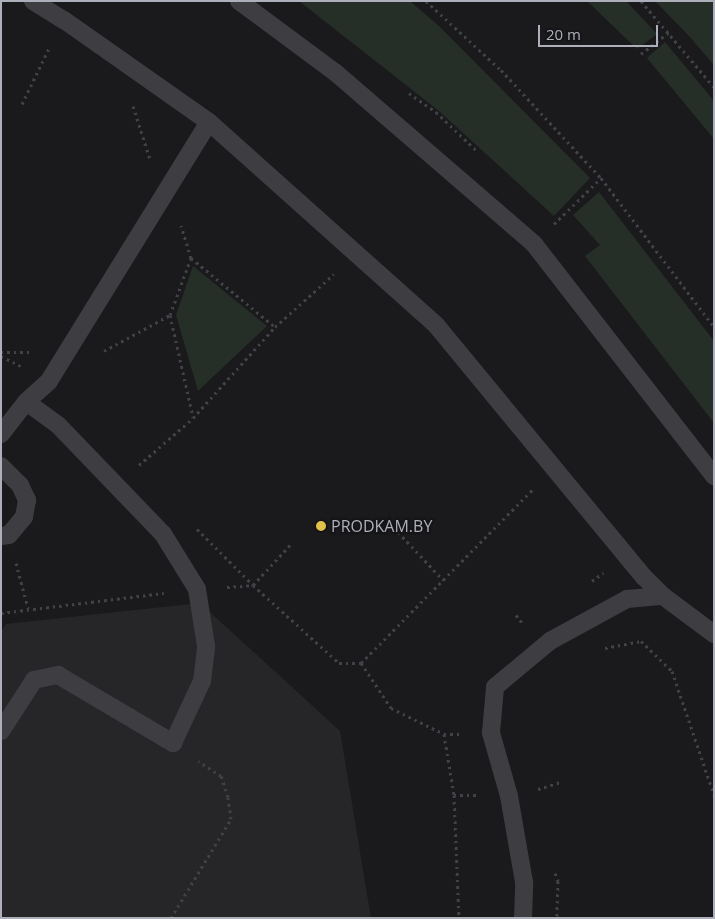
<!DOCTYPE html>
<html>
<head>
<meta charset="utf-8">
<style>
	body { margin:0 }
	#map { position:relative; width:715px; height:919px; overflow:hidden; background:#1a1a1c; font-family:"Open Sans",sans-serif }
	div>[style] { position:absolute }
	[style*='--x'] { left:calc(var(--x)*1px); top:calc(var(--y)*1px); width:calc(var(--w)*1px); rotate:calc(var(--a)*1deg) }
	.built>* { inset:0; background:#262629 }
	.green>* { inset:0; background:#262e28 }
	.path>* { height:3px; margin-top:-1.5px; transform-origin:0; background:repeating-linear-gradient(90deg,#414247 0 2.5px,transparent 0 6.5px) }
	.lane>* { height:18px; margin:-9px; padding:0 9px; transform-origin:9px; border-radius:9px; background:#3d3d42 }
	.dots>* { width:14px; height:14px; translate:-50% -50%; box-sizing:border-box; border:2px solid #151517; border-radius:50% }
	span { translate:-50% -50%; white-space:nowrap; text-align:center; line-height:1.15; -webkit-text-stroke:4.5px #151517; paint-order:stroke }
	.poi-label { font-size:16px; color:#adb0ba }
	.left { translate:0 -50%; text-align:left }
	.frame { position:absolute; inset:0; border:2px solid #adb0ba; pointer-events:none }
	.scale { position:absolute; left:538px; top:25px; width:120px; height:22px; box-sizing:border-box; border:2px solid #adb0ba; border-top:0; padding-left:6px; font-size:15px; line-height:18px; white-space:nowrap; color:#adb0ba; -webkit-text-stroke:4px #151517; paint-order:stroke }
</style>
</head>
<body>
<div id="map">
	<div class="built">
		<i style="clip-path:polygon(200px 603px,340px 731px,371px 918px,1px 918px,1px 631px,6px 624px)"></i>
	</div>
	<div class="green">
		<i style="clip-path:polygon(299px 1px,410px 1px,440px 27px,590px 178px,554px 216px,439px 111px)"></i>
		<i style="clip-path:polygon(587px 1px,626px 1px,657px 34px,637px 49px)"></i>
		<i style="clip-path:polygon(655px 1px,711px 1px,714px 4px,714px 65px,689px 36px)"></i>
		<i style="clip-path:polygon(665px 42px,714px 101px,714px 139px,647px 58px)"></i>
		<i style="clip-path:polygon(599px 192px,714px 341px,714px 423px,585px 256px,600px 245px,573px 215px)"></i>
		<i style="clip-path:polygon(193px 266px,267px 326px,198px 391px,176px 315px)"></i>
	</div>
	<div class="path">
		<i style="--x:426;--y:1;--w:102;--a:42.6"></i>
		<i style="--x:501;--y:70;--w:147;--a:47.2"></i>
		<i style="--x:601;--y:178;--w:187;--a:52.8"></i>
		<i style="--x:641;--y:1;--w:113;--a:49.7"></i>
		<i style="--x:641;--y:54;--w:36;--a:-38"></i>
		<i style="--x:409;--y:93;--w:33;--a:35"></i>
		<i style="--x:436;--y:112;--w:58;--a:43.6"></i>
		<i style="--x:22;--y:104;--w:64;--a:-64.2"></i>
		<i style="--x:133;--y:106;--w:56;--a:72.2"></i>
		<i style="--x:554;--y:224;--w:66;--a:-44.4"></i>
		<i style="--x:191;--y:258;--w:109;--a:39.4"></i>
		<i style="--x:170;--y:315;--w:105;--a:77.3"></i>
		<i style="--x:104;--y:351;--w:75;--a:-28.6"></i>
		<i style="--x:170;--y:315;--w:61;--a:-69.8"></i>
		<i style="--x:191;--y:258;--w:34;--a:-107"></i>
		<i style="--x:1;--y:352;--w:31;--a:0"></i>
		<i style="--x:1;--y:356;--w:22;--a:27"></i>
		<i style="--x:139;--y:465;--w:72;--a:-41"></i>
		<i style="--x:193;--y:418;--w:122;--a:-48"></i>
		<i style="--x:275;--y:327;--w:79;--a:-41.9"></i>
		<i style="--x:197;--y:529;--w:79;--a:45"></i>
		<i style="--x:253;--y:585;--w:116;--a:42.2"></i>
		<i style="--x:339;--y:663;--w:22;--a:0"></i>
		<i style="--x:361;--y:663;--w:245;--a:-45.3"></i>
		<i style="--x:398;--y:532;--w:66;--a:46.8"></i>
		<i style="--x:16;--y:563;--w:47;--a:75.1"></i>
		<i style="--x:592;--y:581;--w:14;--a:-36"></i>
		<i style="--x:227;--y:587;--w:26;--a:-4"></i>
		<i style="--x:253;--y:585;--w:56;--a:-47.2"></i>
		<i style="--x:1;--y:613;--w:164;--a:-7"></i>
		<i style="--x:516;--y:615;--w:11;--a:52"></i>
		<i style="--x:605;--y:648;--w:37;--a:-11"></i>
		<i style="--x:641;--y:641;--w:43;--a:44.1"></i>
		<i style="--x:672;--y:671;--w:131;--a:71.3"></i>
		<i style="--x:361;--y:663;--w:54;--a:56.3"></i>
		<i style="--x:391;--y:708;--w:59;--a:26.1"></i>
		<i style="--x:444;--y:734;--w:62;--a:80.7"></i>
		<i style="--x:454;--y:795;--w:123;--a:87.7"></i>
		<i style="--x:444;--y:734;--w:16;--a:0"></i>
		<i style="--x:538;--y:789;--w:24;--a:-17"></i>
		<i style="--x:454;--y:795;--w:24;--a:0"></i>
		<i style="--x:555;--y:873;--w:9;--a:69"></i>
		<i style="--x:558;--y:881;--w:37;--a:92"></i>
		<i style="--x:171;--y:918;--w:116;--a:-58.8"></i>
		<i style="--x:231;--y:819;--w:22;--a:-98"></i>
		<i style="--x:228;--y:797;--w:22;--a:-108"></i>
		<i style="--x:221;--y:776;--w:27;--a:-147"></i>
	</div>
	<div class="lane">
		<i style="--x:33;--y:1;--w:36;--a:32"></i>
		<i style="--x:64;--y:20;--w:177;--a:35.1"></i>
		<i style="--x:209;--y:122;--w:305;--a:41.8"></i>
		<i style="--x:436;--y:325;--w:327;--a:50.5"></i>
		<i style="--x:644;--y:577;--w:27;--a:45"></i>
		<i style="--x:663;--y:596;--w:64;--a:36.7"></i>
		<i style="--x:239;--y:1;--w:121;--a:36.6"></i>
		<i style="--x:336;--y:73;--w:262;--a:40.8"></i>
		<i style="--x:534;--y:244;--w:294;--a:52.2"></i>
		<i style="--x:1;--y:434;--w:41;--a:-52"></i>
		<i style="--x:26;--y:402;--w:31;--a:-42"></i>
		<i style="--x:49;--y:381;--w:304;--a:-58.3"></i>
		<i style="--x:1;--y:466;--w:27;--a:45"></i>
		<i style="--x:20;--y:485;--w:17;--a:65"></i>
		<i style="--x:27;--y:500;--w:17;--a:100"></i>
		<i style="--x:24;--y:517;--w:23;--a:130"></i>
		<i style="--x:9;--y:535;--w:8;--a:173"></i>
		<i style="--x:1;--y:731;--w:61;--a:-57.1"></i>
		<i style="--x:34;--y:680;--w:25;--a:-12"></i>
		<i style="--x:58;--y:675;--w:134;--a:30.6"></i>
		<i style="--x:173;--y:743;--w:68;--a:-64.9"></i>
		<i style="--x:202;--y:681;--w:35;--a:-83"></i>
		<i style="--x:206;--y:646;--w:58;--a:-99"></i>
		<i style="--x:197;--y:589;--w:65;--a:-121.7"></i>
		<i style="--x:163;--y:534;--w:151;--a:-133.9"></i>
		<i style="--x:58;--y:425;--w:39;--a:-144"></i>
		<i style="--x:523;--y:918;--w:36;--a:-88"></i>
		<i style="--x:524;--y:882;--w:87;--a:-99.9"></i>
		<i style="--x:509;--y:796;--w:66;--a:-105.9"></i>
		<i style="--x:491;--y:733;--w:46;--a:-85"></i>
		<i style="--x:495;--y:687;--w:72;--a:-39.9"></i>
		<i style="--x:550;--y:641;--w:88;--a:-28.6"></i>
		<i style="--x:627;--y:599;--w:36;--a:-5"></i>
	</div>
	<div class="dots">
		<i style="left:321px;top:526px;background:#e2c14b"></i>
	</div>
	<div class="poi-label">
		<span class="left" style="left:331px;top:526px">PRODKAM.BY</span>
	</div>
	<div class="frame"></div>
	<div class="scale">20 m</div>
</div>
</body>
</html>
